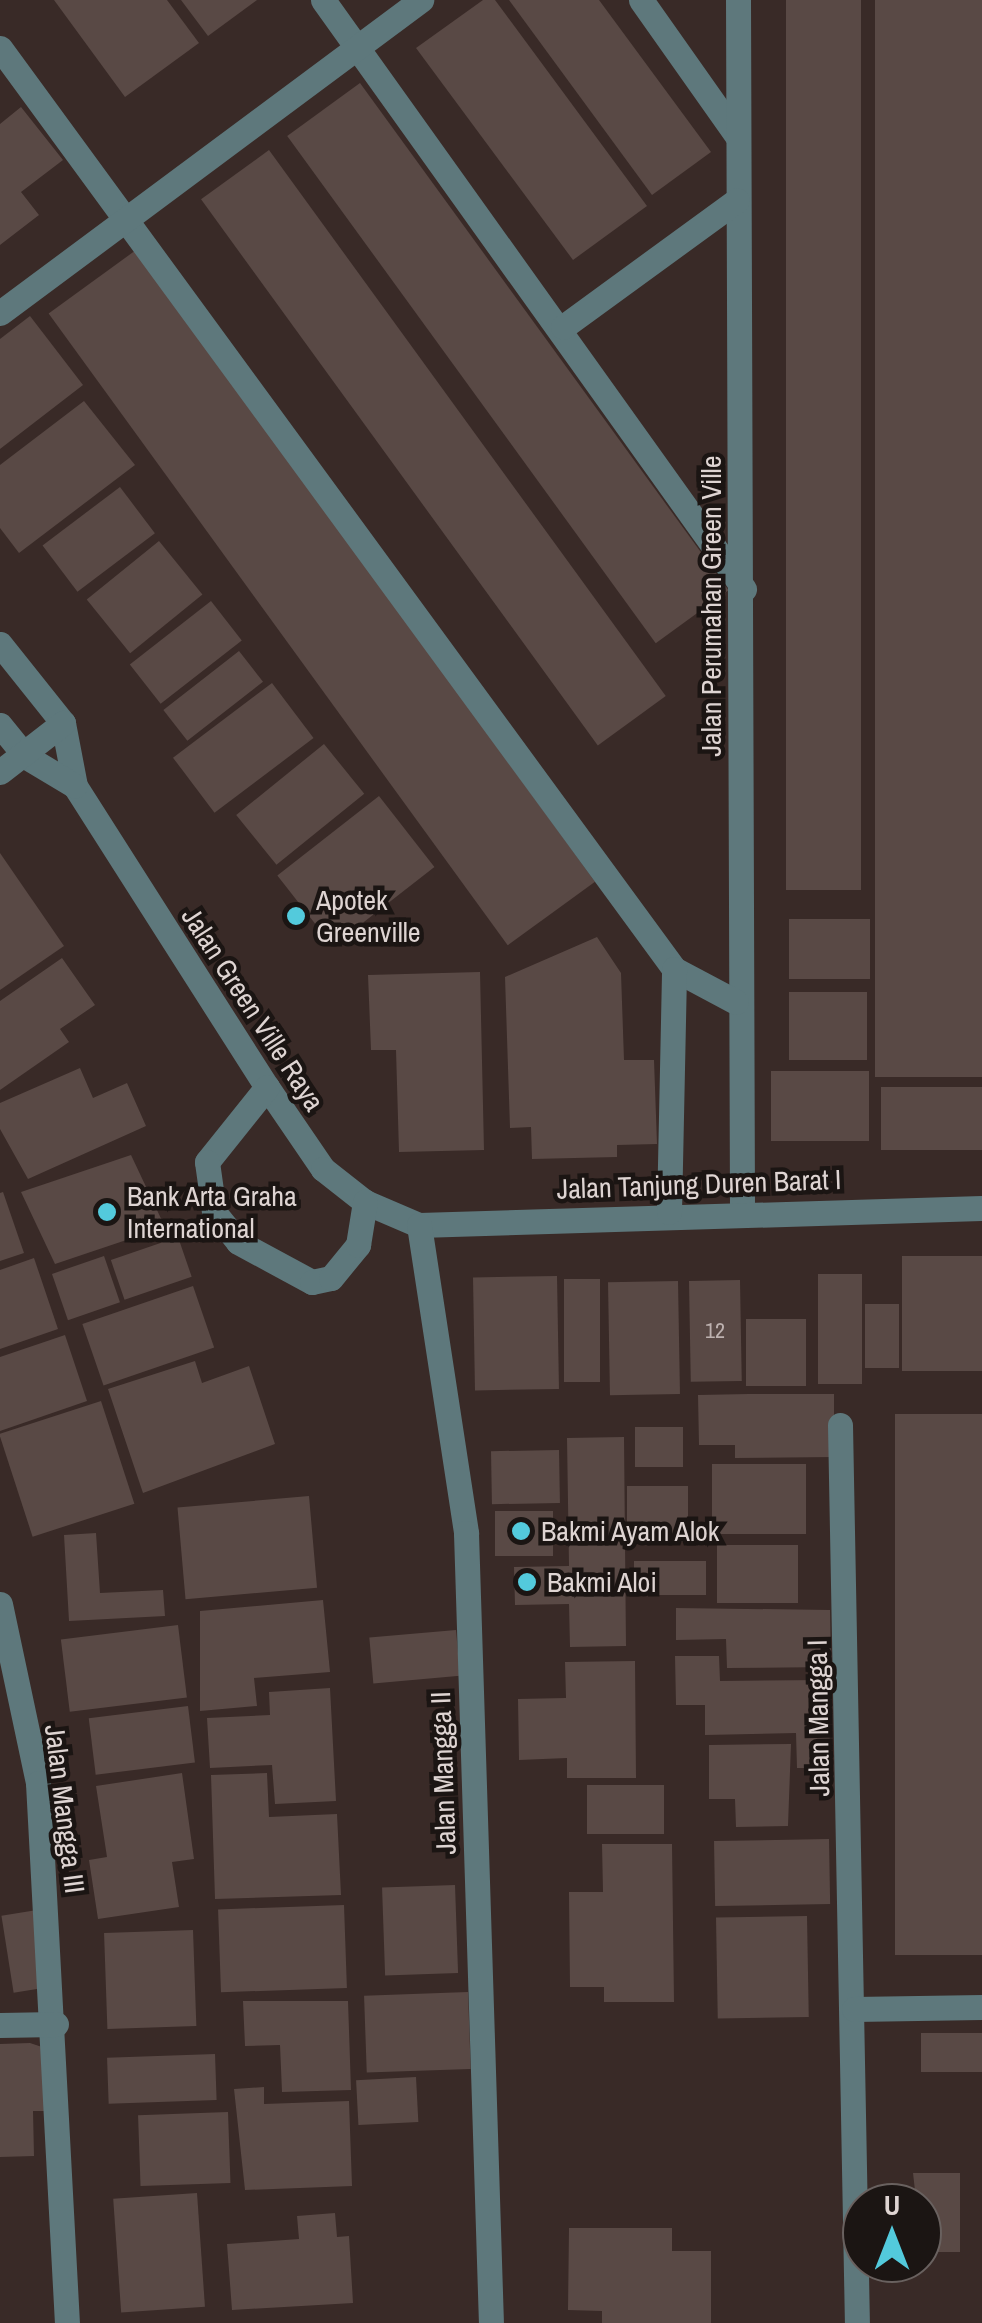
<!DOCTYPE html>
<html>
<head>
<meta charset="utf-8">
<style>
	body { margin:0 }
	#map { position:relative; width:982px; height:2323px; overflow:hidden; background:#392a27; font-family:"Archivo Narrow",sans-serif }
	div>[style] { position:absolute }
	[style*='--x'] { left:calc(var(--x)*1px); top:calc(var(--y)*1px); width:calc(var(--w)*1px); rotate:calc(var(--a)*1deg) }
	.building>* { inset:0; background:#594945; transform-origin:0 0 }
	.minor>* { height:25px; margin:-12.5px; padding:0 12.5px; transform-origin:12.5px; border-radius:12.5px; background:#5e787c }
	.dots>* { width:28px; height:28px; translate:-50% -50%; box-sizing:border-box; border:5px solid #1b1513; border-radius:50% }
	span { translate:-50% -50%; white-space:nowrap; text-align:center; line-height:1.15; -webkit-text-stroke:9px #1b1513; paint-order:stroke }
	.number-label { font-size:22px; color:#bdb1af }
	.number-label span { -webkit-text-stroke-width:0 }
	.street-label { font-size:28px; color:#ded4d2 }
	.poi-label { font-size:28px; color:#ded4d2 }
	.left { translate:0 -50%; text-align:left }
	.north { position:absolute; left:842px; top:2183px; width:100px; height:100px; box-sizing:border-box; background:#1b1513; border:2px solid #69615f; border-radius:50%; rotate:0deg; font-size:28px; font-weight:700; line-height:40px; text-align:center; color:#ded4d2 }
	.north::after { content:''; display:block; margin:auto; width:35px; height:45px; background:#53cadc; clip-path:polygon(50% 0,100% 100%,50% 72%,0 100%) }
</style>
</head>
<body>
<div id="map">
	<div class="building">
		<i style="clip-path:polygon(54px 0,167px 0,199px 43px,125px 97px)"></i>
		<i style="clip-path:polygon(181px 0,257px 0,208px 36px)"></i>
		<i style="clip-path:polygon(483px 0,495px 0,647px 206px,573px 260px,416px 48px)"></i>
		<i style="clip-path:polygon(509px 0,599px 0,711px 152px,652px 195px)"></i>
		<i style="left:786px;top:0;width:75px;height:890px"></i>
		<i style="left:875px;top:0;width:107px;height:1077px"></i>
		<i style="left:360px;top:83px;width:627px;height:90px;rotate:54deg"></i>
		<i style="clip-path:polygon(21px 107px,63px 160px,21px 192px,39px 215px,0 245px,0 124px)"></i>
		<i style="left:269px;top:150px;width:675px;height:84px;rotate:54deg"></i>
		<i style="left:136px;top:250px;width:781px;height:108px;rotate:54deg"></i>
		<i style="clip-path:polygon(30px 316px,83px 385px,0 449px,0 339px)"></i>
		<i style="clip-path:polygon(84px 401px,135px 465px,19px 553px,0 528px,0 465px)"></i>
		<i style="left:120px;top:487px;width:58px;height:97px;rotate:53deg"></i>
		<i style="left:159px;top:541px;width:69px;height:93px;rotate:51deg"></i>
		<i style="left:211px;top:601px;width:50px;height:103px;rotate:52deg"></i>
		<i style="left:239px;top:651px;width:39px;height:96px;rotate:52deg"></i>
		<i style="left:272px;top:683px;width:69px;height:124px;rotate:53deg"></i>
		<i style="left:324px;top:744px;width:64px;height:113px;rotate:51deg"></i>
		<i style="left:379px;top:796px;width:90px;height:129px;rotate:52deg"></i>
		<i style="clip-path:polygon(0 853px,64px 946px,0 990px)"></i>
		<i style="left:789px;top:919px;width:81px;height:60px"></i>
		<i style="clip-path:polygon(597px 937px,621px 973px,624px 1060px,654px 1060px,657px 1144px,617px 1145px,617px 1157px,532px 1159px,531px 1127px,510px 1128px,505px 977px)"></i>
		<i style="clip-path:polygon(62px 958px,95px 1005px,60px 1029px,69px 1042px,0 1090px,0 1001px)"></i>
		<i style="clip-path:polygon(480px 972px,484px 1150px,399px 1152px,396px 1050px,371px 1050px,368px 975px)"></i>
		<i style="left:789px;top:992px;width:78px;height:68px"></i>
		<i style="clip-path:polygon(80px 1068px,93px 1098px,127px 1083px,146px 1126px,28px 1179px,0 1129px,0 1103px)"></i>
		<i style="left:771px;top:1071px;width:98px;height:70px"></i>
		<i style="left:881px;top:1087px;width:101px;height:63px"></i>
		<i style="clip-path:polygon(131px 1155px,165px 1227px,55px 1264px,21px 1192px)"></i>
		<i style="clip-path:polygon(3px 1192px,24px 1253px,0 1261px,0 1193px)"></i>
		<i style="left:178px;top:1237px;width:42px;height:71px;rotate:71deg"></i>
		<i style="left:104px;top:1256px;width:49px;height:55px;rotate:71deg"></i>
		<i style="left:902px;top:1256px;width:80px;height:115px"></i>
		<i style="clip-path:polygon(34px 1258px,58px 1329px,0 1349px,0 1270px)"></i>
		<i style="left:818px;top:1274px;width:44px;height:110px"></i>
		<i style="left:557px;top:1276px;width:113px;height:84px;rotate:89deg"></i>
		<i style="left:564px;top:1279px;width:36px;height:103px"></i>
		<i style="left:740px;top:1280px;width:101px;height:51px;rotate:89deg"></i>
		<i style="left:678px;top:1281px;width:113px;height:70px;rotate:89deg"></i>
		<i style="left:193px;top:1286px;width:65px;height:117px;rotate:71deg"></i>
		<i style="left:865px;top:1304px;width:34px;height:64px"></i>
		<i style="left:806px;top:1319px;width:67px;height:60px;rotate:90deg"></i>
		<i style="clip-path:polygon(65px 1335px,87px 1401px,0 1431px,0 1357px)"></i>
		<i style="clip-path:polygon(195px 1361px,202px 1383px,249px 1366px,275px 1444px,143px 1493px,108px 1389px)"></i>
		<i style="clip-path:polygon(749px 1394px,834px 1394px,834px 1457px,735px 1458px,735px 1445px,699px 1445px,698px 1395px)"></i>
		<i style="left:101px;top:1401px;width:108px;height:107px;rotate:72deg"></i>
		<i style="left:895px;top:1414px;width:87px;height:541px"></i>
		<i style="left:635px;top:1427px;width:48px;height:40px"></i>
		<i style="clip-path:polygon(624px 1437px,626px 1646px,570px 1647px,569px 1604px,515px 1605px,514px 1567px,569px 1566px,567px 1438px)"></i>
		<i style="left:559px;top:1450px;width:53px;height:68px;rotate:89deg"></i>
		<i style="left:806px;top:1464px;width:70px;height:94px;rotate:90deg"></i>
		<i style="left:627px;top:1486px;width:61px;height:56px"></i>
		<i style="left:309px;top:1496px;width:92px;height:132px;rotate:85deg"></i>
		<i style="left:553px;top:1511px;width:45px;height:58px;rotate:90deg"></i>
		<i style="clip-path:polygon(96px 1533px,100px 1593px,163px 1590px,165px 1616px,69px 1621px,64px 1535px)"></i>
		<i style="left:717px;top:1545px;width:81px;height:58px"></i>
		<i style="left:706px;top:1561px;width:34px;height:72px;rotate:90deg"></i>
		<i style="clip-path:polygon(323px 1600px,330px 1672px,254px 1678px,257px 1706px,200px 1711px,200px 1611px)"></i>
		<i style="clip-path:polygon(676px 1608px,830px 1610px,831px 1667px,727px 1668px,726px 1639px,676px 1640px)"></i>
		<i style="left:178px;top:1625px;width:73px;height:118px;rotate:83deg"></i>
		<i style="left:456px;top:1630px;width:46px;height:87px;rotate:85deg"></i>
		<i style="clip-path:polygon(675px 1656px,719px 1656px,720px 1681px,827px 1680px,831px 1768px,797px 1768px,796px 1733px,705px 1735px,705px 1705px,676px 1705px)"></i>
		<i style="clip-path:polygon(635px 1661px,636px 1778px,567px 1778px,567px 1758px,519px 1760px,518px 1699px,566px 1698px,565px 1662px)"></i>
		<i style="clip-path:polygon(330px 1688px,336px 1801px,275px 1804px,272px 1765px,210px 1768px,207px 1718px,270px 1715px,269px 1692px)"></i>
		<i style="left:188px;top:1706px;width:57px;height:100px;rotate:83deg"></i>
		<i style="clip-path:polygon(791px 1744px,788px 1826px,736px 1827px,735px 1799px,709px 1799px,709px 1745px)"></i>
		<i style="clip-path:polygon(182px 1773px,194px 1859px,172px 1862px,179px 1907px,98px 1919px,89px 1860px,107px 1857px,96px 1786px)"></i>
		<i style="clip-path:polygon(267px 1773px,269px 1817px,337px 1814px,341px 1895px,215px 1899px,211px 1775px)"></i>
		<i style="left:664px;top:1785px;width:49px;height:77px;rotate:90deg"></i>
		<i style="left:829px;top:1839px;width:65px;height:115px;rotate:89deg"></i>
		<i style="clip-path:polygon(602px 1844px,672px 1844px,674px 2002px,604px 2002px,604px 1987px,570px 1987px,569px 1892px,603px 1892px)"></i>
		<i style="left:455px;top:1885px;width:88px;height:73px;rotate:88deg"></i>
		<i style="left:344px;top:1905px;width:83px;height:126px;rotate:88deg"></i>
		<i style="left:37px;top:1910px;width:78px;height:36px;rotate:81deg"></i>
		<i style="left:807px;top:1916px;width:101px;height:91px;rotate:89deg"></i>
		<i style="left:193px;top:1930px;width:96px;height:89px;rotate:88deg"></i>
		<i style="left:468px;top:1992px;width:77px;height:104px;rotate:88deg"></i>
		<i style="clip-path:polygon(243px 2001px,348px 2001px,351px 2090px,282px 2092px,280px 2045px,245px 2046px)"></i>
		<i style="left:921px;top:2033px;width:61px;height:39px"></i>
		<i style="clip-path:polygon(30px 2043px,48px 2049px,50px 2111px,33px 2111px,34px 2156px,0 2157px,0 2044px)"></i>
		<i style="left:215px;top:2054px;width:46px;height:108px;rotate:88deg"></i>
		<i style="left:416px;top:2077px;width:45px;height:60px;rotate:87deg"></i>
		<i style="clip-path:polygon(264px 2087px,264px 2104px,349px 2101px,352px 2186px,245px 2190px,234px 2089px)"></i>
		<i style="left:228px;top:2112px;width:71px;height:90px;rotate:88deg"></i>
		<i style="clip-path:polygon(913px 2173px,960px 2173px,960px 2252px,922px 2252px)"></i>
		<i style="left:197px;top:2193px;width:114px;height:84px;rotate:86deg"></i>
		<i style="clip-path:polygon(335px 2213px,337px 2237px,349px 2236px,353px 2303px,232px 2310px,227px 2244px,299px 2239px,297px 2216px)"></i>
		<i style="clip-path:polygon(569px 2228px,672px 2228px,672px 2251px,711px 2251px,711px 2323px,602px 2323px,602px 2311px,568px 2310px)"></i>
	</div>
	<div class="minor">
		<i style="--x:323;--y:0;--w:724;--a:54.44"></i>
		<i style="--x:641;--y:0;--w:166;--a:54.8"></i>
		<i style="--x:738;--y:0;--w:1211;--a:89.81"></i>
		<i style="--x:0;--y:48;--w:1141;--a:53.8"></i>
		<i style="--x:674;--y:969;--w:70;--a:28"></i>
		<i style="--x:0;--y:313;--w:525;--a:-36.63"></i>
		<i style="--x:563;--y:327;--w:215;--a:-36.1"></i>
		<i style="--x:0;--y:644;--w:101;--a:51.4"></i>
		<i style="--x:63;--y:723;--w:64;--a:79.2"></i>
		<i style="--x:75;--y:786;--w:357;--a:57.5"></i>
		<i style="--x:267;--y:1087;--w:99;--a:55.7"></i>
		<i style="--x:323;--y:1169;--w:53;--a:38.2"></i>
		<i style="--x:365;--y:1202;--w:59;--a:23.1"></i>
		<i style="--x:419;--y:1225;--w:563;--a:-1.73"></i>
		<i style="--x:0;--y:725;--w:40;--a:51"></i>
		<i style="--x:25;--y:756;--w:58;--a:31"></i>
		<i style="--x:0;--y:772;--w:80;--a:-37.9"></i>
		<i style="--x:267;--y:1087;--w:96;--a:128.7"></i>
		<i style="--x:207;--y:1162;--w:50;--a:82"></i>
		<i style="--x:214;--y:1212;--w:38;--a:51"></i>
		<i style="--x:238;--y:1242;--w:84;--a:28.4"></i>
		<i style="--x:312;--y:1282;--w:19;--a:-12"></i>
		<i style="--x:331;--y:1278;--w:43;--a:-50.7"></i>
		<i style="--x:358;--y:1245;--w:44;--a:-80.8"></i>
		<i style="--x:669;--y:1212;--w:243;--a:-88.8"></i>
		<i style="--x:419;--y:1225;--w:312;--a:81.3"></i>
		<i style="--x:466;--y:1533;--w:790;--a:88.19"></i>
		<i style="--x:840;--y:1425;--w:898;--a:88.92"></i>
		<i style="--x:0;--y:1604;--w:183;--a:78"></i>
		<i style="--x:38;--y:1783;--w:541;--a:86.93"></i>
		<i style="--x:854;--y:2009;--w:128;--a:-0.9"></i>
		<i style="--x:0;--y:2025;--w:56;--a:-1"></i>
	</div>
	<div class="dots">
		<i style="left:296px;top:916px;background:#53cadc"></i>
		<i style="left:107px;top:1212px;background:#53cadc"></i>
		<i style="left:521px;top:1531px;background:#53cadc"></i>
		<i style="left:527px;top:1582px;background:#53cadc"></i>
	</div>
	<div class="number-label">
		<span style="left:715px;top:1331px">12</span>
	</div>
	<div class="street-label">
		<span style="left:711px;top:606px;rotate:-90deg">Jalan Perumahan Green Ville</span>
		<span style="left:253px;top:1009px;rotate:57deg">Jalan Green Ville Raya</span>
		<span style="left:699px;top:1184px;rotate:-2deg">Jalan Tanjung Duren Barat I</span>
		<span style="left:818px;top:1718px;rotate:-91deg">Jalan Mangga I</span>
		<span style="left:443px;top:1773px;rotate:-92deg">Jalan Mangga II</span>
		<span style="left:65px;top:1809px;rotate:83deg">Jalan Mangga III</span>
	</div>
	<div class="poi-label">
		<span class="left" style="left:316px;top:916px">Apotek<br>Greenville</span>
		<span class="left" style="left:127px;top:1212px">Bank Arta Graha<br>International</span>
		<span class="left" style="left:541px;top:1531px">Bakmi Ayam Alok</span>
		<span class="left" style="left:547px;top:1582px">Bakmi Aloi</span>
	</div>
	<div class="north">U</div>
</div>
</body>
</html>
